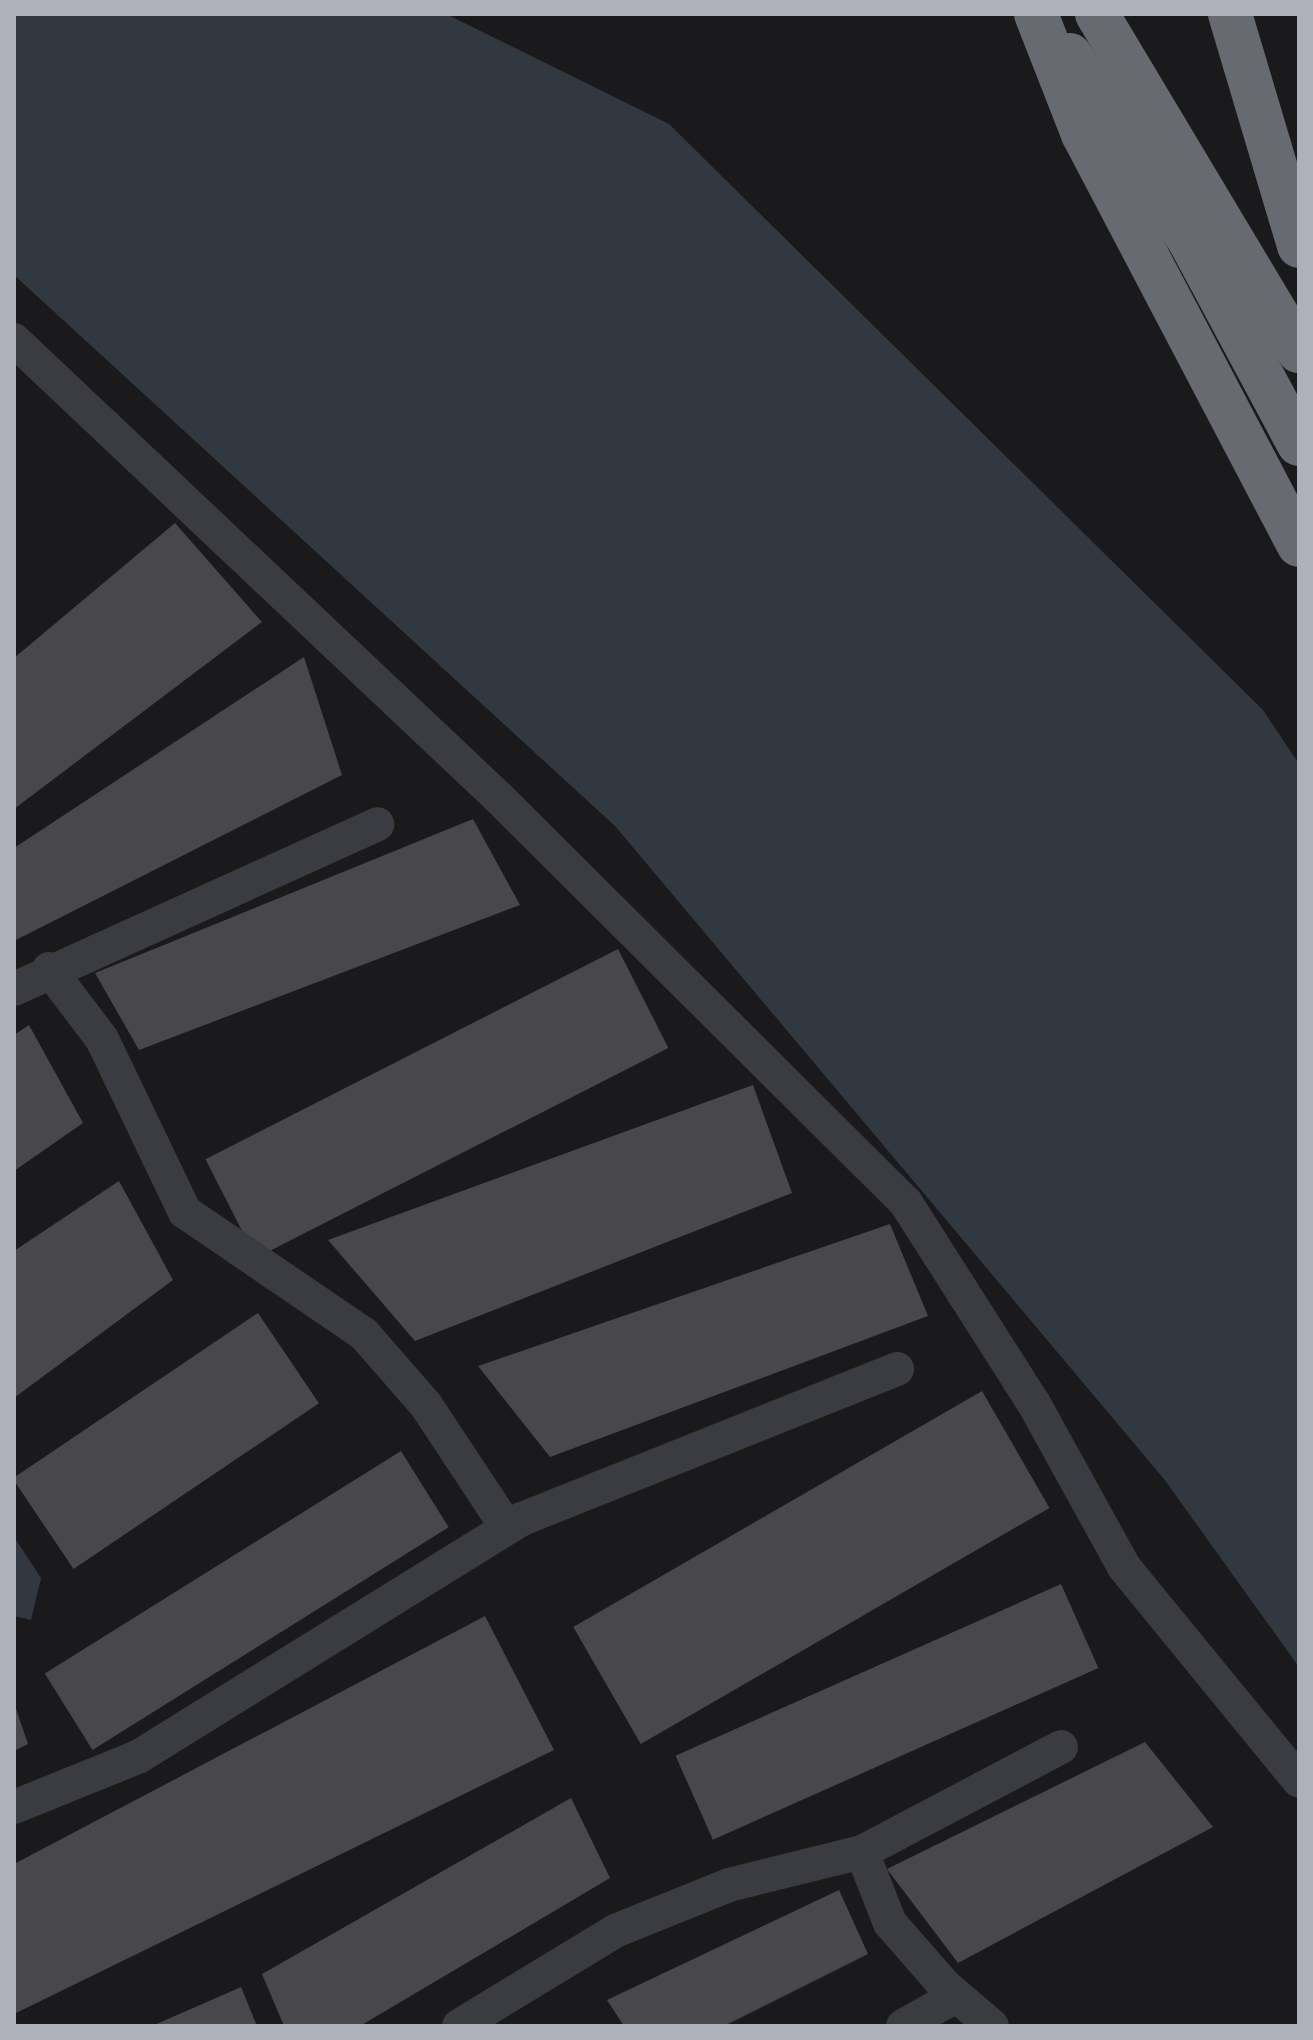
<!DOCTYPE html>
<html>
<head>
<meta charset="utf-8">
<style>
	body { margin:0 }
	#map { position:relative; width:1313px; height:2040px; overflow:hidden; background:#1a1a1c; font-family:"IBM Plex Sans",sans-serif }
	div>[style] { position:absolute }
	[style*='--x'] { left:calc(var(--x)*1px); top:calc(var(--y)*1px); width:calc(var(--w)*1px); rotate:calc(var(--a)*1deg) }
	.water>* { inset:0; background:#31383f }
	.building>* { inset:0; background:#47474c; transform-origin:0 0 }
	.street>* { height:34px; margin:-17px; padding:0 17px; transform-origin:17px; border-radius:17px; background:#3b3c41 }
	.highway>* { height:44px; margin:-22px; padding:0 22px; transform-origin:22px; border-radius:22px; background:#686a71 }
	span { translate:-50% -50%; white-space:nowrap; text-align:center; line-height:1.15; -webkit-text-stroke:7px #151517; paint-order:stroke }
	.frame { position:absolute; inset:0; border:16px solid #aeb1ba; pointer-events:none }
</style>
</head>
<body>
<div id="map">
	<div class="water">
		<i style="clip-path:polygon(14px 14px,446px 14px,669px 124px,1263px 710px,1299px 764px,1299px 1667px,1164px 1479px,615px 826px,14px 275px)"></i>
		<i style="clip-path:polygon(14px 1537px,41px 1578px,31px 1620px,14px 1616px)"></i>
	</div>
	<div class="building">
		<i style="clip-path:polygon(175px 523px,262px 622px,14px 809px,14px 658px)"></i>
		<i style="clip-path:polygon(304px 657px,342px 775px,14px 941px,14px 848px)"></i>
		<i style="clip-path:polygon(473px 819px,520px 905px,139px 1050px,95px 973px)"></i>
		<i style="left:618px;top:949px;width:111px;height:463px;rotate:63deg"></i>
		<i style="clip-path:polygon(29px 1025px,83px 1123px,14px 1171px,14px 1035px)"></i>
		<i style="clip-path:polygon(753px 1085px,792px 1193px,415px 1341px,328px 1240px)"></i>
		<i style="clip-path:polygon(119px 1181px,173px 1280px,14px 1398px,14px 1251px)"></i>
		<i style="clip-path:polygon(890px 1224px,928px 1316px,550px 1457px,478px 1366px)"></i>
		<i style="left:258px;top:1313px;width:109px;height:296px;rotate:56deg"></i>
		<i style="left:982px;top:1391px;width:135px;height:472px;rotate:60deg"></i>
		<i style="left:401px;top:1451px;width:90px;height:420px;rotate:58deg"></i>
		<i style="left:1061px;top:1584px;width:92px;height:422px;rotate:66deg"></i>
		<i style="clip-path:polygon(485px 1616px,554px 1750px,14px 2014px,14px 1864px)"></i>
		<i style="clip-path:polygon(14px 1703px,28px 1744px,14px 1751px)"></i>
		<i style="clip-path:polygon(1145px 1742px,1213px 1827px,958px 1963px,887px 1869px)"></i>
		<i style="clip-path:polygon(571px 1798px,610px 1878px,360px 2026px,284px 2026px,262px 1974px)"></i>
		<i style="clip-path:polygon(839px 1890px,868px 1954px,724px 2026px,624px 2026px,607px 2000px)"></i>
		<i style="clip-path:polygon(241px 1987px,257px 2026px,152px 2026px)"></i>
	</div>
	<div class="street">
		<i style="--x:14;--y:340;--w:666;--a:43.36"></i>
		<i style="--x:498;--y:797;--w:576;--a:44.86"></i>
		<i style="--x:906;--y:1203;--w:236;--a:57.5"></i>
		<i style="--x:1033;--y:1402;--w:188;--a:61.1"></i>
		<i style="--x:1124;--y:1567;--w:276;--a:50.7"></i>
		<i style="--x:49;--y:969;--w:88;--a:52.9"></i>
		<i style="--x:102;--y:1039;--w:192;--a:64.4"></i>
		<i style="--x:185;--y:1212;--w:217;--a:34.3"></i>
		<i style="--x:364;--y:1334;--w:94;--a:48.9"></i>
		<i style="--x:426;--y:1405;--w:147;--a:56.6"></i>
		<i style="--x:14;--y:989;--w:399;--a:-24.4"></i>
		<i style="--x:14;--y:1807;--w:134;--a:-22"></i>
		<i style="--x:138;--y:1757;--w:452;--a:-31.8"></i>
		<i style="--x:522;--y:1519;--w:404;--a:-21.8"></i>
		<i style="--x:862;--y:1852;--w:76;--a:68.5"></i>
		<i style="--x:890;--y:1923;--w:82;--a:48.9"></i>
		<i style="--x:944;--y:1985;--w:63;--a:40.5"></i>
		<i style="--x:459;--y:2026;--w:183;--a:-31.3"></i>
		<i style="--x:615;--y:1931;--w:123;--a:-22"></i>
		<i style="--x:729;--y:1885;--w:137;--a:-13.9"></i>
		<i style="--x:862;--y:1852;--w:225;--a:-27.8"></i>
		<i style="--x:903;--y:2026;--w:61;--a:-29.5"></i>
	</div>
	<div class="highway">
		<i style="--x:1036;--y:14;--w:129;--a:68.6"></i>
		<i style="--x:1083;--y:134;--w:464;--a:62.3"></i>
		<i style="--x:1097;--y:14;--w:393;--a:59.1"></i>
		<i style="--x:1230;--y:14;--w:242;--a:73.4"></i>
		<i style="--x:1070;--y:55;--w:224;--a:57.2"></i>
		<i style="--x:1191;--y:243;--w:228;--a:61.8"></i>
	</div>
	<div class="frame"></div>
</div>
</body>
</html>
